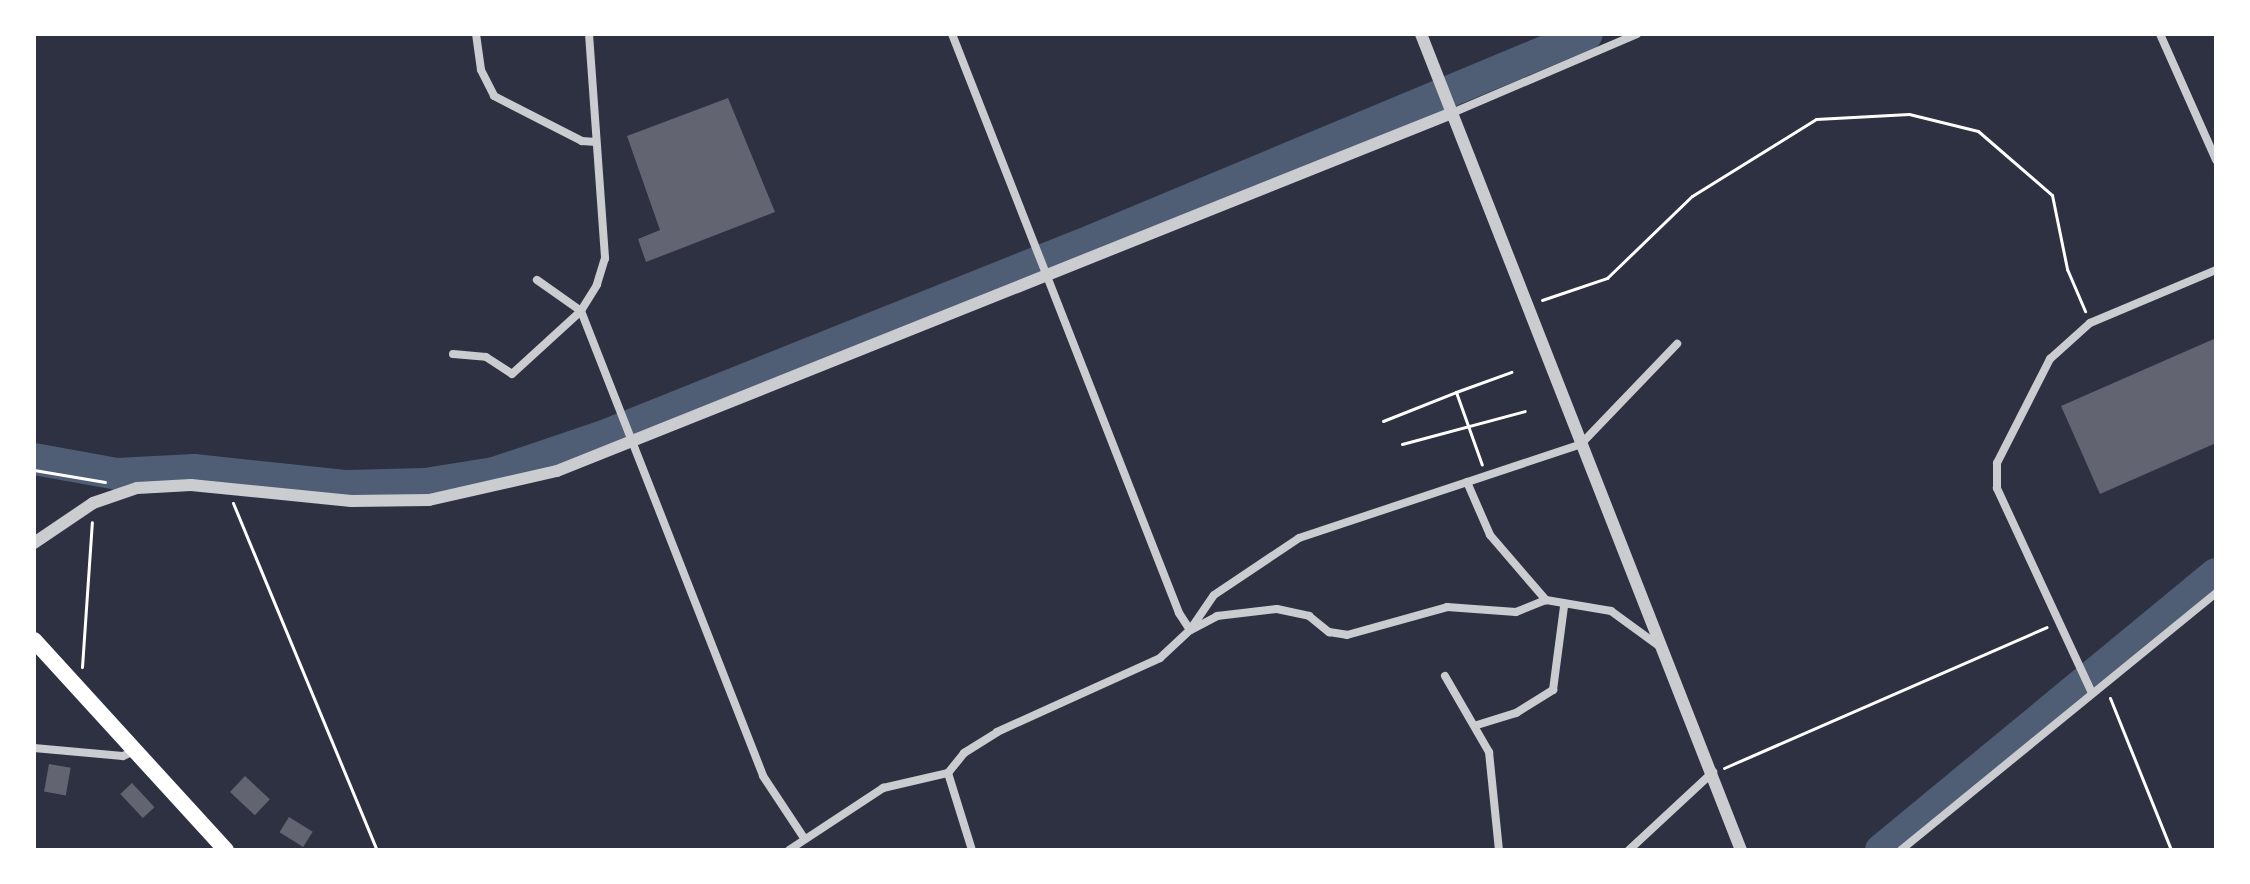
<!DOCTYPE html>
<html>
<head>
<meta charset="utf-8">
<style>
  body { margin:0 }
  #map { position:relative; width:2250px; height:884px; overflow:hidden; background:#2d3142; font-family:Lato,sans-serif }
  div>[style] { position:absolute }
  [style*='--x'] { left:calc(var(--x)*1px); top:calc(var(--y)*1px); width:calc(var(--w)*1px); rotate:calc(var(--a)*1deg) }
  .river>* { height:32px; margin:-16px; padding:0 16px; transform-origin:16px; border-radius:16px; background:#4f5d75 }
  .building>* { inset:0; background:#626471; transform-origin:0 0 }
  .path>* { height:3px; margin:-1.5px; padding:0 1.5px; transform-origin:1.5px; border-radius:1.5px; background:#fff }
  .minor>* { height:8px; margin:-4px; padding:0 4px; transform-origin:4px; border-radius:4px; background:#caccd0 }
  .tertiary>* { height:12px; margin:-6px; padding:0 6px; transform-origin:6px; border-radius:6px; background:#caccd0 }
  .primary>* { height:16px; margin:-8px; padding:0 8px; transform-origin:8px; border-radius:8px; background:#fff }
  span { translate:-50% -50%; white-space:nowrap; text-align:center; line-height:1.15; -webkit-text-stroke:8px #fff; paint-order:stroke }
  .frame { position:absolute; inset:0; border:36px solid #fff; pointer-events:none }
</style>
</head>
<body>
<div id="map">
  <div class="river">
    <i style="--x:34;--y:459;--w:84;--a:10.2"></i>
    <i style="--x:117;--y:474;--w:77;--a:-3"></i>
    <i style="--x:194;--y:470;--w:154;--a:6"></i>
    <i style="--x:347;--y:486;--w:78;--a:-1.5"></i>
    <i style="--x:425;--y:484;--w:70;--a:-9.1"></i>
    <i style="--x:494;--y:473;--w:113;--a:-18.6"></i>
    <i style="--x:601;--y:437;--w:530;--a:-21.82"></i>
    <i style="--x:1093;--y:240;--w:535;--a:-22.64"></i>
    <i style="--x:1881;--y:850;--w:434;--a:-39.5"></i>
  </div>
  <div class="building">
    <i style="clip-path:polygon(728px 98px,775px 212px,646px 262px,638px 239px,660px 230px,627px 136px)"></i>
    <i style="clip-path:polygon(2216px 338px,2216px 443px,2100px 494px,2061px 406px)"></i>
    <i style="left:49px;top:764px;width:22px;height:28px;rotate:10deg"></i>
    <i style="left:245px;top:776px;width:34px;height:22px;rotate:43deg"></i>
    <i style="left:132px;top:783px;width:33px;height:16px;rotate:47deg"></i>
    <i style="left:289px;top:817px;width:28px;height:18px;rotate:32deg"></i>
  </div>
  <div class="path">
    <i style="--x:1542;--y:300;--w:69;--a:-18.7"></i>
    <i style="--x:1607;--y:278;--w:118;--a:-44"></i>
    <i style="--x:1692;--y:196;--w:146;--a:-31.8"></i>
    <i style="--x:1816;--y:119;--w:93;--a:-3.1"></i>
    <i style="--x:1909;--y:114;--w:71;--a:13.8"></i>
    <i style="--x:1978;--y:131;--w:98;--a:40.9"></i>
    <i style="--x:2052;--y:195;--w:76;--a:78.5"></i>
    <i style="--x:2067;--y:269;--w:46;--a:66.8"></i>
    <i style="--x:1456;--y:392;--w:59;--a:-20"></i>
    <i style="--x:1383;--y:421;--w:79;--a:-21.7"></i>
    <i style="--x:1456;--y:392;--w:77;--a:70.4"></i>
    <i style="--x:1402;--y:444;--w:127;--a:-15"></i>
    <i style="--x:34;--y:470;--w:72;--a:9.6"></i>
    <i style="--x:233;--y:503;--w:376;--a:67.5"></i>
    <i style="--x:82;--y:667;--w:145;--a:-86.1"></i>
    <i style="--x:2110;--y:698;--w:164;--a:68.1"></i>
    <i style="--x:1724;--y:768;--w:352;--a:-23.6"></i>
  </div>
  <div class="minor">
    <i style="--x:476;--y:34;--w:36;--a:82"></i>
    <i style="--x:481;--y:70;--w:29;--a:63"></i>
    <i style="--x:494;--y:96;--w:99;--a:27.1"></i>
    <i style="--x:582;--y:141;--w:14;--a:4"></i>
    <i style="--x:589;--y:34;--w:225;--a:85.9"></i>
    <i style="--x:605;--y:258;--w:28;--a:107"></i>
    <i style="--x:597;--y:285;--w:31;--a:122"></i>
    <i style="--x:581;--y:311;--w:499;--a:68.6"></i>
    <i style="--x:763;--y:776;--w:74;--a:56.5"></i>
    <i style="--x:952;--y:34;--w:622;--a:68.59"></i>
    <i style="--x:1179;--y:613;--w:20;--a:57"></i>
    <i style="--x:2160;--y:34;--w:138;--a:66"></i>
    <i style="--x:1452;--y:113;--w:201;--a:-23.1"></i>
    <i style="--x:453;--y:354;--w:33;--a:5"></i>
    <i style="--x:486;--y:357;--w:31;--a:33"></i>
    <i style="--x:512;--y:374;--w:93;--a:-42.4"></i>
    <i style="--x:581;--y:311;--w:54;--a:-144.8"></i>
    <i style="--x:1467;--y:482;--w:58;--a:66.5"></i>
    <i style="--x:1490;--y:535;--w:86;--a:49.3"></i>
    <i style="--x:1546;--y:600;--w:66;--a:9.6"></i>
    <i style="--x:1611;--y:611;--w:59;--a:36.1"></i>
    <i style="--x:1191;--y:630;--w:30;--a:-28"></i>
    <i style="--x:1217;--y:616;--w:60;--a:-6.7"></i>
    <i style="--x:1277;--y:609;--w:33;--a:12"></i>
    <i style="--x:1309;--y:616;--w:26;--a:39"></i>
    <i style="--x:1329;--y:632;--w:18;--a:9"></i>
    <i style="--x:1347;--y:635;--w:104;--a:-15.6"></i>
    <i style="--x:1447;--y:607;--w:69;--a:4.1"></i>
    <i style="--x:1516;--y:612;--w:32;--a:-22"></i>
    <i style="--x:1445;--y:676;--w:88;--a:59.9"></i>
    <i style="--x:1489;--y:752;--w:99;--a:84.2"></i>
    <i style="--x:2092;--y:693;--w:226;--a:-114.9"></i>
    <i style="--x:1997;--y:488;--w:25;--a:-90"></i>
    <i style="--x:1997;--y:463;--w:117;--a:-63"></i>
    <i style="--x:2050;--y:359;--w:54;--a:-42"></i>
    <i style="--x:2090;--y:323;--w:137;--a:-22.8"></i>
    <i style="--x:1477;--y:725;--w:41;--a:-17.1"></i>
    <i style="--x:1516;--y:713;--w:44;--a:-31.9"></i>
    <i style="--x:1553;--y:690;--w:85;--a:-82.5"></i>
    <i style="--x:34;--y:748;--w:89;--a:5.1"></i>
    <i style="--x:123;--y:756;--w:12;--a:-24"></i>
    <i style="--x:948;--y:773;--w:81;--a:72.7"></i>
    <i style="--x:789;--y:850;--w:113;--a:-33.4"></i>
    <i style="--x:883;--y:788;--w:67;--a:-13"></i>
    <i style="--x:948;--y:773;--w:26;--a:-51"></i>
    <i style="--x:964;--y:753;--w:39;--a:-32"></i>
    <i style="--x:997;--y:732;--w:179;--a:-24.4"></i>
    <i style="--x:1160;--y:658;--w:41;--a:-43"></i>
    <i style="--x:1190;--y:630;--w:42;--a:-55.6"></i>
    <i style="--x:1214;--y:595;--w:102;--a:-33.8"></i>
    <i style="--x:1299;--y:538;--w:297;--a:-18.4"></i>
    <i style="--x:1581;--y:444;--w:139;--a:-46.2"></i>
    <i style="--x:1629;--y:850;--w:115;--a:-42.9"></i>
    <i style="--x:1901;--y:850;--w:407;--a:-39.2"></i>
  </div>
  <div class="tertiary">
    <i style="--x:1421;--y:34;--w:877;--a:68.59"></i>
    <i style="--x:34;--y:543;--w:71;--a:-34.1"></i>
    <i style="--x:93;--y:503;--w:46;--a:-18.8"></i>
    <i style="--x:137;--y:488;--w:54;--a:-3.2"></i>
    <i style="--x:191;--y:485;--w:161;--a:5.7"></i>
    <i style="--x:351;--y:501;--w:78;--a:-0.7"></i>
    <i style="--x:429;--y:500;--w:131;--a:-12.8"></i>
    <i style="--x:557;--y:471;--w:964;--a:-21.8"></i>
  </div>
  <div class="primary">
    <i style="--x:34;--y:640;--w:285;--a:47.6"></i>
  </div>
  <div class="frame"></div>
</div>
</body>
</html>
